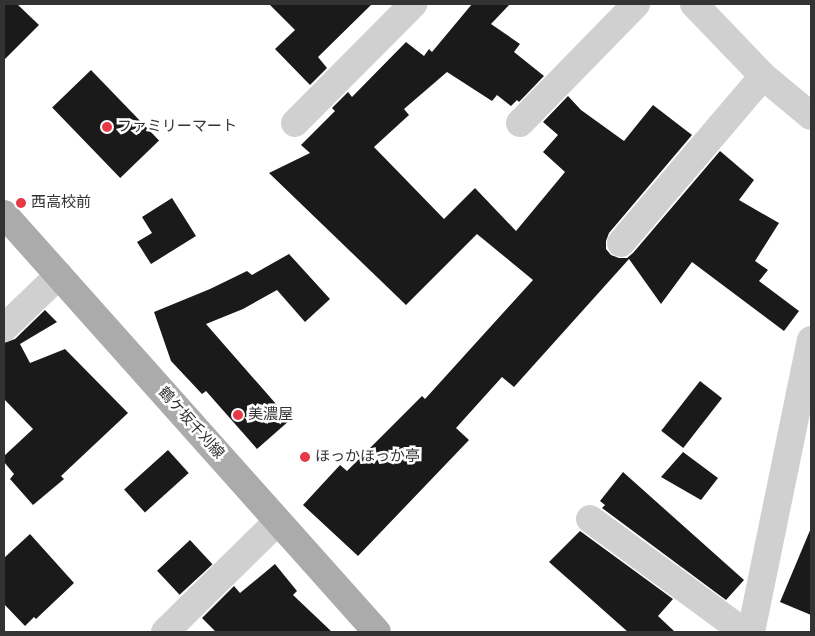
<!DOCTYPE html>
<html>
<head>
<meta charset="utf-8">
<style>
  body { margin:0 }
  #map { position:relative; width:815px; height:636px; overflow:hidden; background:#fff; font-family:"Roboto Condensed","Noto Sans JP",sans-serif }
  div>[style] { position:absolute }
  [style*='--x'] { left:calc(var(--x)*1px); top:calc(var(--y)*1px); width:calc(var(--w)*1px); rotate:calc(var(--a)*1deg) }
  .building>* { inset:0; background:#1a1a1a; transform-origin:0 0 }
  .minor>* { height:28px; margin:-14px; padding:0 14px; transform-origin:14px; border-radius:14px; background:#d0d0d0 }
  .major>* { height:28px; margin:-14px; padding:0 14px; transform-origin:14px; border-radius:14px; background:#ababab }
  .dots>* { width:14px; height:14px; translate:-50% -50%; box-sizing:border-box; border:2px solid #fff; border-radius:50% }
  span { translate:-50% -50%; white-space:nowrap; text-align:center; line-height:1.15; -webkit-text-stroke:5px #fff; paint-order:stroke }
  .poi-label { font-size:15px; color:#333 }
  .left { translate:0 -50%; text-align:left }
  .street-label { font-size:15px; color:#333 }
  .frame { position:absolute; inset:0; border:5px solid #333; pointer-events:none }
</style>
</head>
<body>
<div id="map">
  <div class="building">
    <i style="clip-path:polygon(4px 4px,17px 4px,39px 25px,4px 60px)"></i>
    <i style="clip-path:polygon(269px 4px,372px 4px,318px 57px,327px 68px,310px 85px,275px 49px,295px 30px)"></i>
    <i style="clip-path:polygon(472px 4px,510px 4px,491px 24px,520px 44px,514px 52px,544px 76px,519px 102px,517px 100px,511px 106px,497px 95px,492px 101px,447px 72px,404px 109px,409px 115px,374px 147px,444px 219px,475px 188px,516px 231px,565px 172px,543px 152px,558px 135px,543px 122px,568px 96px,581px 110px,624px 141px,653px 105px,692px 135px,609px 233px,606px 241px,606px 249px,611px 255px,619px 258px,627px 258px,633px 253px,720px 151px,754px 180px,739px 200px,779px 223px,755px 261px,768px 270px,759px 281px,799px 311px,784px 331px,692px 262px,661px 304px,629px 259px,514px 387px,502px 377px,456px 428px,469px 440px,358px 556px,303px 505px,340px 465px,347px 471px,422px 396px,425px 399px,533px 280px,477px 234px,406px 305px,269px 173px,310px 153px,301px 145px,335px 111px,332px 108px,348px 92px,352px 97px,406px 42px,424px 56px,429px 49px,432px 52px)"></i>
    <i style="left:91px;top:70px;width:98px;height:54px;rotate:46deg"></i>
    <i style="clip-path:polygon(172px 198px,196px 236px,151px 264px,137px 242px,152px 233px,142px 217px)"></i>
    <i style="clip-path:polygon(289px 254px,330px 299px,305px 322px,277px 290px,243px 309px,206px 324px,290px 420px,257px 449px,206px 391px,202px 394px,171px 361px,154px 312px,210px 289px,247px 271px,252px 275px)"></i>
    <i style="clip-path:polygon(45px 310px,57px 322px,20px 344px,30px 363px,65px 349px,128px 413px,61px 476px,64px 479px,33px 505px,10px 479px,14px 474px,4px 462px,4px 456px,33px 429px,4px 399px,4px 343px,15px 339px)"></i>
    <i style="left:700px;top:381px;width:28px;height:63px;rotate:38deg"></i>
    <i style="left:168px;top:450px;width:31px;height:59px;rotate:48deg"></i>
    <i style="clip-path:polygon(683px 452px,718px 478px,701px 500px,661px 477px)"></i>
    <i style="clip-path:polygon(623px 472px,744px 580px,726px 600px,602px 508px,605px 505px,600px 501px)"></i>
    <i style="clip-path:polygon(811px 528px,811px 615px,780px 602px)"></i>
    <i style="clip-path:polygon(580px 531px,673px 599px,658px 616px,675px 632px,628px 632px,549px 562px)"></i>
    <i style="clip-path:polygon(30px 534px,74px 583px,36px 619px,34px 617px,25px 626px,4px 604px,4px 558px)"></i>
    <i style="left:190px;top:540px;width:33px;height:45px;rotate:47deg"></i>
    <i style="clip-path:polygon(275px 564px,297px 591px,293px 595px,332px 632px,216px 632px,202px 618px,234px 586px,240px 593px)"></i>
  </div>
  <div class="minor">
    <i style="--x:694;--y:4;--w:100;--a:46.2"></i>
    <i style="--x:763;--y:76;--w:62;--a:39.8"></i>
    <i style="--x:295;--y:123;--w:168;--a:-45.2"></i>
    <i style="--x:520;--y:123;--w:166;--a:-45.7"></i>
    <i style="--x:621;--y:243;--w:219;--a:-49.6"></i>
    <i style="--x:4;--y:328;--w:76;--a:-43.9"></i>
    <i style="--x:590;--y:519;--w:191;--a:36.3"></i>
    <i style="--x:165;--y:632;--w:158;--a:-44.5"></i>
    <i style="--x:751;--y:632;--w:298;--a:-78.4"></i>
  </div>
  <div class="major">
    <i style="--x:4;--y:214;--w:560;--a:48.26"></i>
  </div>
  <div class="dots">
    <i style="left:107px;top:127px;background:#e63946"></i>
    <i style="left:21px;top:203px;background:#e63946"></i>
    <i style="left:238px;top:415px;background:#e63946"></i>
    <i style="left:305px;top:457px;background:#e63946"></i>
  </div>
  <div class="poi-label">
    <span class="left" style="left:117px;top:127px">ファミリーマート</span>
    <span class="left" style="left:31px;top:203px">西高校前</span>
    <span class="left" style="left:248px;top:415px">美濃屋</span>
    <span class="left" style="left:315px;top:457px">ほっかほっか亭</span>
  </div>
  <div class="street-label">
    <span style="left:191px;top:423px;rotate:48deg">鶴ケ坂千刈線</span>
  </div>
  <div class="frame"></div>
</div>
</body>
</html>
